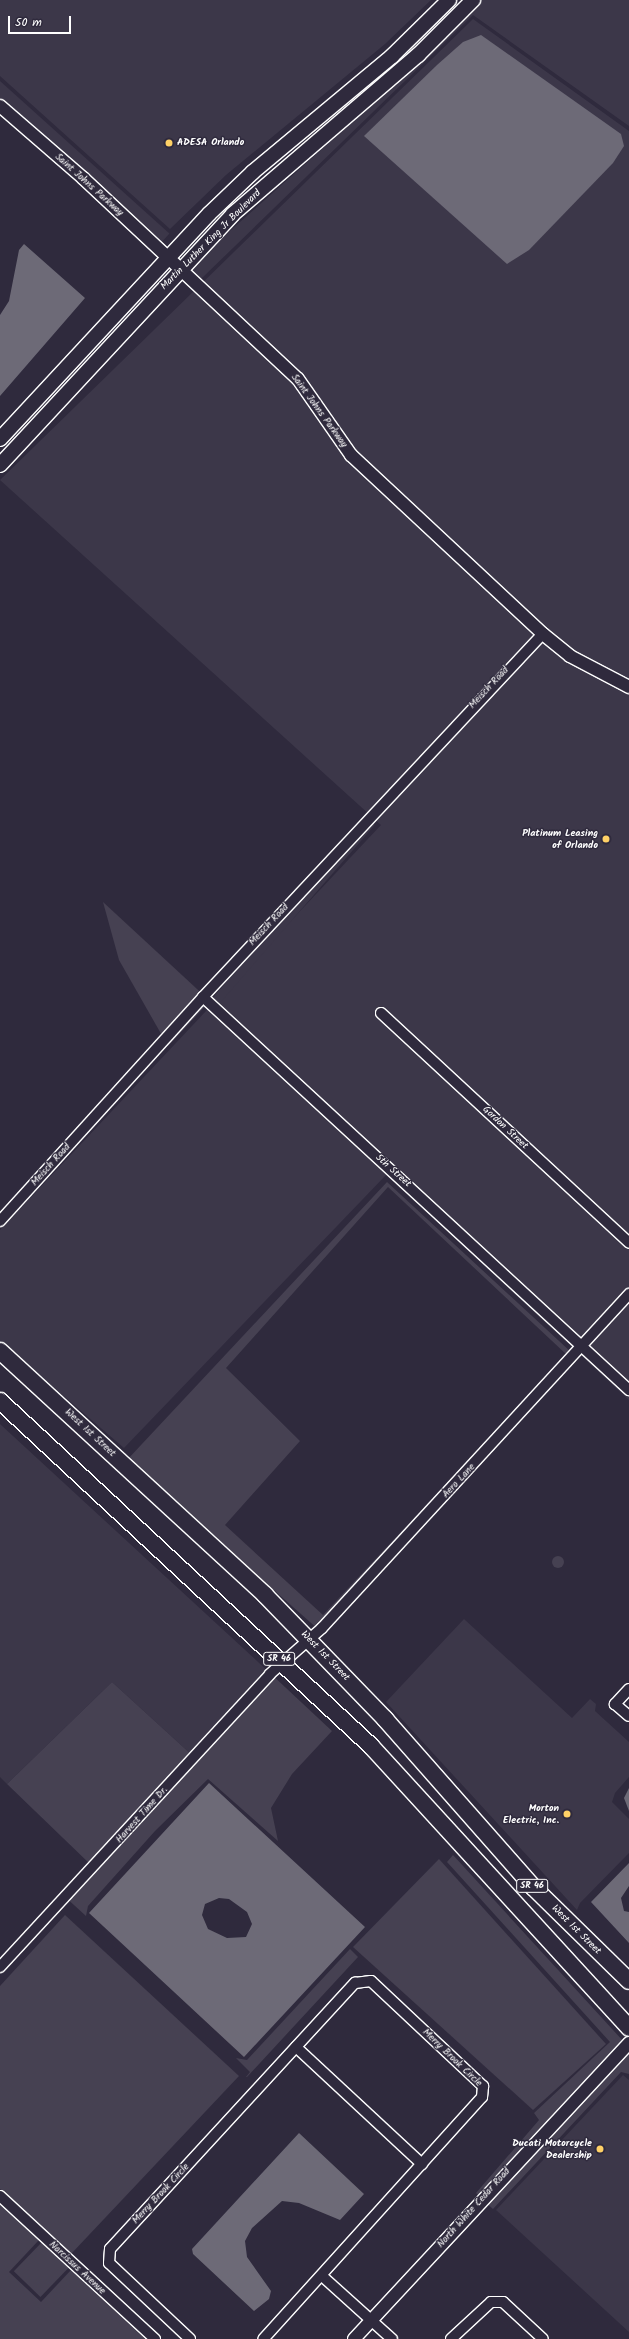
<!DOCTYPE html>
<html>
<head>
<meta charset="utf-8">
<style>
  body { margin:0 }
  #map { position:relative; width:629px; height:2339px; overflow:hidden; background:#2f2a3d; font-family:Kalam,sans-serif }
  div>[style] { position:absolute }
  [style*='--x'] { left:calc(var(--x)*1px); top:calc(var(--y)*1px); width:calc(var(--w)*1px); rotate:calc(var(--a)*1deg) }
  .built>* { inset:0; background:#3c3749; transform-origin:0 0 }
  .green>* { inset:0; background:#464152; transform-origin:0 0 }
  .round { border-radius:50% }
  .water>* { inset:0; background:#6d6a77 }
  .roads { filter:drop-shadow(1px 0 #fff) drop-shadow(-1px 0 #fff) drop-shadow(0 1px #fff) drop-shadow(0 -1px #fff) }
  .minor>* { height:10px; margin:-5px; padding:0 5px; transform-origin:5px; border-radius:5px; background:#2f2a3d }
  .tertiary>* { height:12px; margin:-6px; padding:0 6px; transform-origin:6px; border-radius:6px; background:#2f2a3d }
  .secondary>* { height:14px; margin:-7px; padding:0 7px; transform-origin:7px; border-radius:7px; background:#2f2a3d }
  .primary>* { height:16px; margin:-8px; padding:0 8px; transform-origin:8px; border-radius:8px; background:#2f2a3d }
  .dots>* { width:11px; height:11px; translate:-50% -50%; box-sizing:border-box; border:2px solid #2f2a3d; border-radius:50% }
  span { translate:-50% -50%; white-space:nowrap; text-align:center; line-height:1.15; -webkit-text-stroke:3px #2f2a3d; paint-order:stroke }
  .shield-label span { padding:1px 3px; background:#2f2a3d; border:1px solid; border-radius:3px; -webkit-text-stroke-width:0 }
  .shield-label { font-size:9px; color:#fff; font-weight:700 }
  .poi-label { font-size:10px; color:#fff; font-weight:700 }
  .left { translate:0 -50%; text-align:left }
  .right { translate:-100% -50%; text-align:right }
  .street-label { font-size:10px; color:#fff }
  .scale { position:absolute; left:8px; top:16px; width:63px; height:18px; box-sizing:border-box; border:2px solid #fff; border-top:0; padding-left:5px; font-size:12px; line-height:14px; white-space:nowrap; color:#fff; -webkit-text-stroke:3px #2f2a3d; paint-order:stroke }
</style>
</head>
<body>
<div id="map">
  <div class="built">
    <i style="clip-path:polygon(0 0,431px 0,385px 44px,226px 175px,170px 229px,0 76px)"></i>
    <i style="clip-path:polygon(481px 0,629px 0,629px 126px,473px 15px,200px 280px,191px 272px,222px 238px,448px 37px)"></i>
    <i style="clip-path:polygon(473px 19px,629px 131px,629px 1400px,386px 1175px,124px 1448px,0 1341px,0 1230px,381px 825px,0 480px)"></i>
    <i style="left:0;top:81px;width:228px;height:18px;rotate:42deg"></i>
    <i style="left:368px;top:819px;width:9px;height:241px;rotate:41deg"></i>
    <i style="clip-path:polygon(0 1424px,270px 1673px,193px 1756px,112px 1682px,7px 1784px,0 1777px)"></i>
    <i style="clip-path:polygon(464px 1619px,572px 1718px,590px 1699px,596px 1704px,595px 1711px,629px 1742px,629px 1777px,615px 1793px,612px 1802px,629px 1819px,629px 1853px,580px 1903px,577px 1910px,386px 1702px)"></i>
    <i style="clip-path:polygon(623px 2075px,629px 2080px,629px 2332px,496px 2210px)"></i>
  </div>
  <div class="green">
    <i style="clip-path:polygon(103px 902px,210px 1001px,168px 1046px,119px 960px)"></i>
    <i style="clip-path:polygon(evenodd,387px 1182px,572px 1353px,319px 1630px,127px 1460px,387px 1182px,388px 1187px,567px 1355px,323px 1615px,225px 1525px,300px 1441px,226px 1368px,388px 1187px)"></i>
    <i class="round" style="left:552px;top:1556px;width:12px;height:12px"></i>
    <i style="clip-path:polygon(270px 1673px,332px 1731px,292px 1774px,271px 1808px,278px 1841px,208px 1779px,155px 1831px,88px 1906px,86px 1916px,63px 1895px,91px 1865px,7px 1784px,112px 1682px,193px 1756px)"></i>
    <i style="clip-path:polygon(453px 1855px,624px 2042px,479px 2196px,476px 2193px,539px 2120px,534px 2113px,610px 2042px,447px 1862px)"></i>
    <i style="clip-path:polygon(439px 1859px,606px 2044px,533px 2110px,353px 1947px)"></i>
    <i style="clip-path:polygon(65px 1915px,239px 2076px,71px 2254px,0 2189px,0 1986px)"></i>
    <i style="clip-path:polygon(350px 1949px,358px 1957px,247px 2077px,246px 2077px,250px 2072px,236px 2058px,247px 2060px)"></i>
    <i style="clip-path:polygon(629px 2049px,629px 2074px,621px 2072px,493px 2209px,485px 2202px)"></i>
    <i style="clip-path:polygon(0 2205px,39px 2240px,9px 2272px,41px 2302px,71px 2270px,145px 2339px,0 2339px)"></i>
    <i style="left:43px;top:2241px;width:37px;height:42px;rotate:44deg"></i>
  </div>
  <div class="water">
    <i style="clip-path:polygon(481px 35px,621px 134px,624px 146px,613px 163px,529px 250px,507px 264px,364px 136px,437px 65px,463px 42px)"></i>
    <i style="clip-path:polygon(24px 244px,85px 298px,0 396px,0 315px,9px 301px,19px 250px)"></i>
    <i style="clip-path:polygon(evenodd,209px 1783px,365px 1927px,244px 2057px,89px 1913px,209px 1783px,219px 1898px,229px 1899px,247px 1912px,252px 1924px,246px 1937px,227px 1938px,208px 1929px,202px 1915px,205px 1904px,219px 1898px)"></i>
    <i style="clip-path:polygon(629px 1788px,629px 1811px,624px 1798px)"></i>
    <i style="clip-path:polygon(629px 1863px,629px 1886px,621px 1898px,624px 1911px,629px 1912px,629px 1943px,591px 1902px)"></i>
    <i style="clip-path:polygon(299px 2133px,364px 2194px,340px 2220px,299px 2203px,282px 2201px,252px 2228px,245px 2241px,247px 2257px,271px 2291px,269px 2299px,254px 2311px,193px 2254px,192px 2249px)"></i>
  </div>
  <div class="roads">
    <div class="minor">
      <i style="--x:203;--y:997;--w:580;--a:42.69"></i>
      <i style="--x:381;--y:1013;--w:338;--a:42.8"></i>
      <i style="--x:0;--y:1221;--w:302;--a:-47.8"></i>
      <i style="--x:203;--y:997;--w:497;--a:-46.9"></i>
      <i style="--x:629;--y:1689;--w:21;--a:133"></i>
      <i style="--x:615;--y:1704;--w:18;--a:41"></i>
      <i style="--x:0;--y:1967;--w:398;--a:-47.3"></i>
      <i style="--x:270;--y:1674;--w:69;--a:-41.5"></i>
      <i style="--x:322;--y:1628;--w:454;--a:-47.4"></i>
      <i style="--x:296;--y:2047;--w:172;--a:42.9"></i>
      <i style="--x:0;--y:2196;--w:211;--a:42.7"></i>
      <i style="--x:322;--y:2276;--w:94;--a:42"></i>
      <i style="--x:190;--y:2339;--w:111;--a:-136.8"></i>
      <i style="--x:109;--y:2263;--w:14;--a:-86"></i>
      <i style="--x:110;--y:2249;--w:362;--a:-47.4"></i>
      <i style="--x:355;--y:1983;--w:16;--a:-7"></i>
      <i style="--x:371;--y:1981;--w:154;--a:43.2"></i>
      <i style="--x:483;--y:2086;--w:11;--a:95"></i>
      <i style="--x:482;--y:2097;--w:326;--a:132.1"></i>
      <i style="--x:451;--y:2339;--w:54;--a:-42.8"></i>
      <i style="--x:491;--y:2302;--w:12;--a:0"></i>
      <i style="--x:503;--y:2302;--w:54;--a:42.8"></i>
    </div>
    <div class="tertiary">
      <i style="--x:0;--y:106;--w:110;--a:40.9"></i>
      <i style="--x:83;--y:178;--w:294;--a:43.1"></i>
      <i style="--x:298;--y:379;--w:93;--a:55.1"></i>
      <i style="--x:351;--y:455;--w:262;--a:43"></i>
      <i style="--x:543;--y:634;--w:35;--a:39"></i>
      <i style="--x:570;--y:656;--w:67;--a:27.7"></i>
      <i style="--x:354;--y:2339;--w:404;--a:-47.1"></i>
    </div>
    <div class="secondary">
      <i style="--x:0;--y:439;--w:307;--a:-47.1"></i>
      <i style="--x:209;--y:214;--w:61;--a:-43.7"></i>
      <i style="--x:253;--y:172;--w:181;--a:-39.8"></i>
      <i style="--x:392;--y:56;--w:80;--a:-44.5"></i>
      <i style="--x:0;--y:465;--w:342;--a:-47.1"></i>
      <i style="--x:233;--y:214;--w:244;--a:-40.7"></i>
      <i style="--x:418;--y:55;--w:78;--a:-45"></i>
    </div>
    <div class="primary">
      <i style="--x:0;--y:1351;--w:360;--a:42.6"></i>
      <i style="--x:265;--y:1595;--w:173;--a:45.9"></i>
      <i style="--x:385;--y:1719;--w:224;--a:48.6"></i>
      <i style="--x:533;--y:1887;--w:134;--a:44.4"></i>
      <i style="--x:0;--y:1401;--w:507;--a:42.92"></i>
      <i style="--x:371;--y:1746;--w:382;--a:47.5"></i>
    </div>
  </div>
  <div class="dots">
    <i style="left:169px;top:143px;background:#ffd166"></i>
    <i style="left:606px;top:839px;background:#ffd166"></i>
    <i style="left:567px;top:1814px;background:#ffd166"></i>
    <i style="left:600px;top:2149px;background:#ffd166"></i>
  </div>
  <div class="shield-label">
    <span style="left:279px;top:1659px">SR 46</span>
    <span style="left:532px;top:1886px">SR 46</span>
  </div>
  <div class="poi-label">
    <span class="left" style="left:177px;top:143px">ADESA Orlando</span>
    <span class="right" style="left:598px;top:839px">Platinum Leasing<br>of Orlando</span>
    <span class="right" style="left:559px;top:1814px">Morton<br>Electric, Inc.</span>
    <span class="right" style="left:592px;top:2149px">Ducati Motorcycle<br>Dealership</span>
  </div>
  <div class="street-label">
    <span style="left:89px;top:185px;rotate:42deg">Saint Johns Parkway</span>
    <span style="left:211px;top:240px;rotate:-45deg">Martin Luther King Jr Boulevard</span>
    <span style="left:319px;top:411px;rotate:54deg">Saint Johns Parkway</span>
    <span style="left:489px;top:688px;rotate:-47deg">Meisch Road</span>
    <span style="left:269px;top:925px;rotate:-47deg">Meisch Road</span>
    <span style="left:505px;top:1128px;rotate:43deg">Gordon Street</span>
    <span style="left:51px;top:1165px;rotate:-48deg">Meisch Road</span>
    <span style="left:393px;top:1171px;rotate:42deg">5th Street</span>
    <span style="left:90px;top:1433px;rotate:43deg">West 1st Street</span>
    <span style="left:459px;top:1481px;rotate:-47deg">Aero Lane</span>
    <span style="left:325px;top:1656px;rotate:46deg">West 1st Street</span>
    <span style="left:142px;top:1815px;rotate:-48deg">Harvest Time Dr.</span>
    <span style="left:576px;top:1930px;rotate:45deg">West 1st Street</span>
    <span style="left:452px;top:2058px;rotate:44deg">Merry Brook Circle</span>
    <span style="left:161px;top:2194px;rotate:-47deg">Merry Brook Circle</span>
    <span style="left:474px;top:2208px;rotate:-48deg">North White Cedar Road</span>
    <span style="left:77px;top:2268px;rotate:43deg">Narcissus Avenue</span>
  </div>
  <div class="scale">50 m</div>
</div>
</body>
</html>
